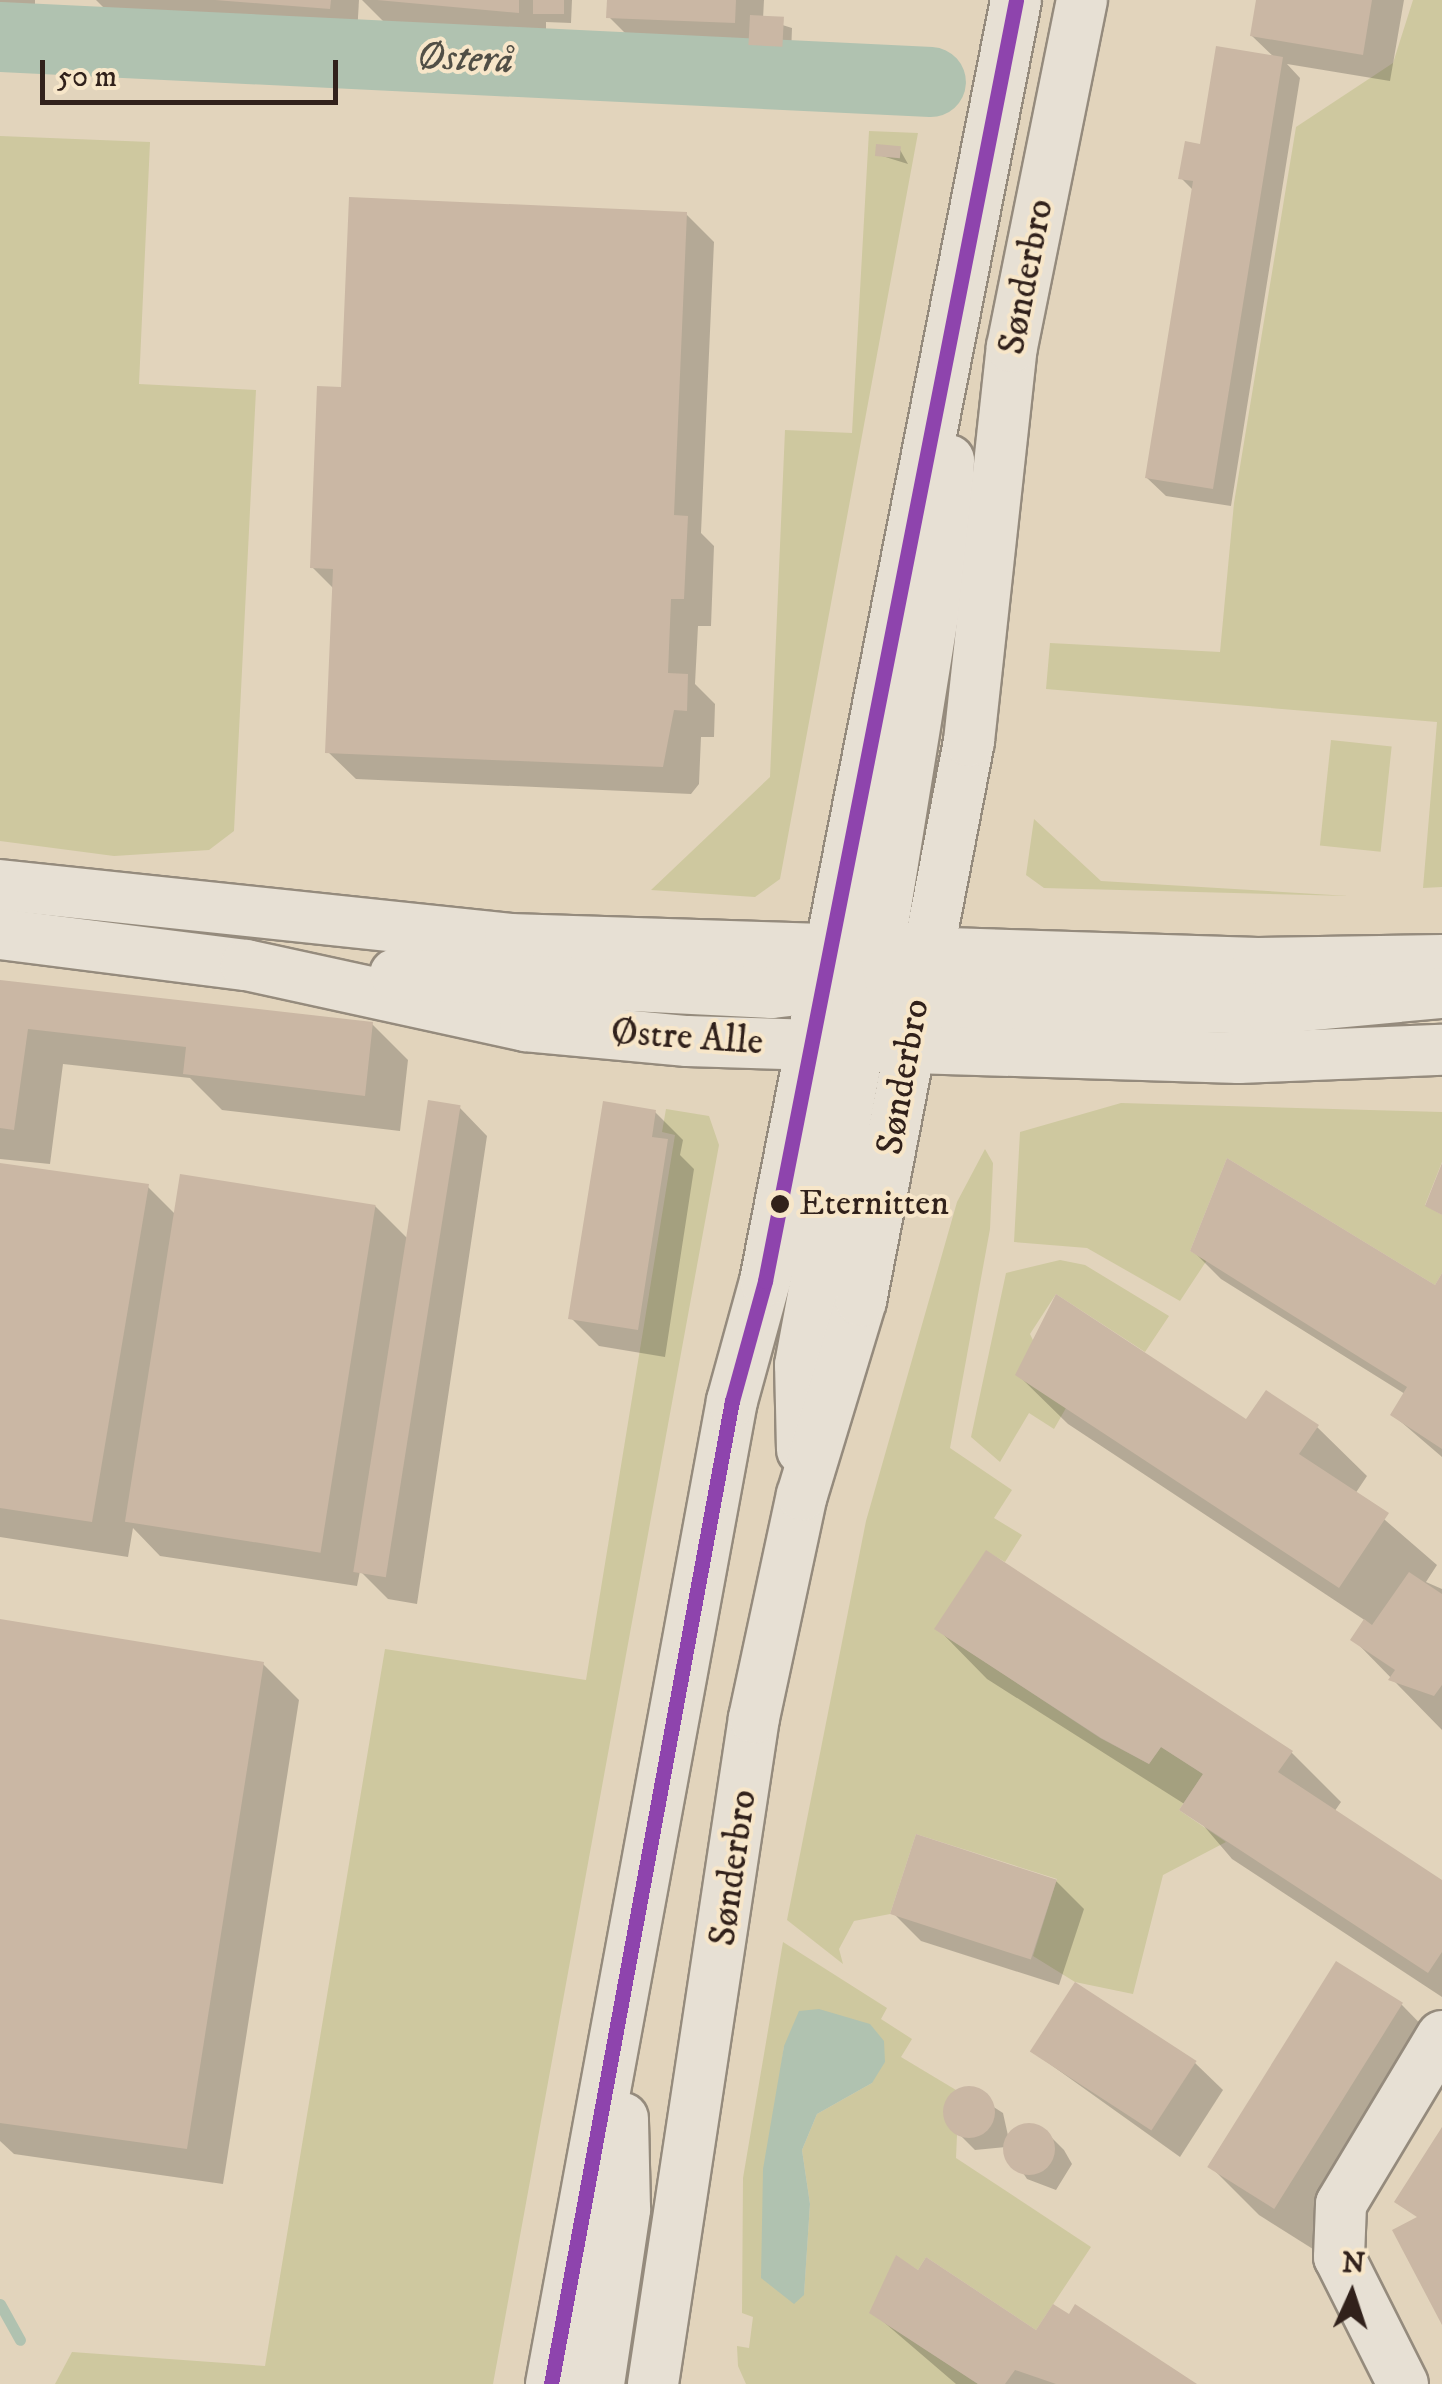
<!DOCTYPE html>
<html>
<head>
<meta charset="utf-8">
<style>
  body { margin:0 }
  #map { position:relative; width:1442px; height:2384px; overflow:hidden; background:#e2d4bc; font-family:"IM FELL DW Pica",serif }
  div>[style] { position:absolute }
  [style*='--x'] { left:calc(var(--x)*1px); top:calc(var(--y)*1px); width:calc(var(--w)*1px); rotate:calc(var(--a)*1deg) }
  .green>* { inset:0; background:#cec89f; transform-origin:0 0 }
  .water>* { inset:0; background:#b0c2b0 }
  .shadow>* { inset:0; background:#0003; transform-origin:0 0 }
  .stream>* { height:11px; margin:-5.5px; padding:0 5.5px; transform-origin:5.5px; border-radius:5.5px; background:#b0c2b0 }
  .river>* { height:70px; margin:-35px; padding:0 35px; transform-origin:35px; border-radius:35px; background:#b0c2b0 }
  .building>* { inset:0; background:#cab7a4; transform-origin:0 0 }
  .round { border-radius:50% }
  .roads { filter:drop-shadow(2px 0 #958b7d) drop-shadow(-2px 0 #958b7d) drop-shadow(0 2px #958b7d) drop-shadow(0 -2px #958b7d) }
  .minor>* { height:50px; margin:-25px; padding:0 25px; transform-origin:25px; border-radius:25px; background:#e7e0d4 }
  .bus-1>* { height:15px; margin:-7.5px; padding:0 7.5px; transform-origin:7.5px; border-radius:7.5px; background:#8e44ad }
  .dots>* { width:28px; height:28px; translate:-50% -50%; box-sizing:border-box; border:5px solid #f7e6c9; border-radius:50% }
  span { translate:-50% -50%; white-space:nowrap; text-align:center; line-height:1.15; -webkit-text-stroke:8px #f7e6c9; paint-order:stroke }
  .bus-label { font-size:36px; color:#31211b }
  .left { translate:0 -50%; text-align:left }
  .street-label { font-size:38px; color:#31211b }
  .water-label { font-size:40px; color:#514f46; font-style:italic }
  .north { position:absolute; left:1302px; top:2244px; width:100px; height:100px; -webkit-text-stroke:8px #f7e6c9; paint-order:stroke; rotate:3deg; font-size:28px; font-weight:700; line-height:40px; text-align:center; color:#31211b }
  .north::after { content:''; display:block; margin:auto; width:35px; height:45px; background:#31211b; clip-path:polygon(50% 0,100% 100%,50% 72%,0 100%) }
  .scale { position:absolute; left:40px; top:60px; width:298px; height:45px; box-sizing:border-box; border:5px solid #31211b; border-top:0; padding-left:12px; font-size:30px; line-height:35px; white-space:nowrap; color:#31211b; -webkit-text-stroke:8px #f7e6c9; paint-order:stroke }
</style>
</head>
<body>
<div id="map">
  <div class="green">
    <i style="clip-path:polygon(1413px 0,1442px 0,1442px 887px,1423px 888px,1437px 722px,1046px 689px,1050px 643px,1220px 652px,1234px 503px,1296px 127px,1393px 63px)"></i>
    <i style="clip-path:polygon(869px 131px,918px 133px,780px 879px,755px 897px,651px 890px,770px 777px,785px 430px,852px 433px)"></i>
    <i style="clip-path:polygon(0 136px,150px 142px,139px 384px,256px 390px,234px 831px,209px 850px,114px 856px,0 841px)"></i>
    <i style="left:1331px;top:740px;width:61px;height:106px;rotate:6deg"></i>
    <i style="clip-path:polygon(1034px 819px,1101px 881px,1349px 896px,1044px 888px,1026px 875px)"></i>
    <i style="clip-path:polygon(1121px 1103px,1442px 1112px,1442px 1162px,1425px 1205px,1442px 1215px,1442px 1273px,1435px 1285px,1227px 1158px,1190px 1251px,1207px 1260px,1180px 1301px,1087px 1248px,1014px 1242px,1020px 1132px)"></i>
    <i style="clip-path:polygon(666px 1109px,709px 1116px,719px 1145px,493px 2384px,55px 2384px,72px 2352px,265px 2366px,385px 1649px,586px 1680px,675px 1135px,662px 1132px)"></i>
    <i style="clip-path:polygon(985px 1149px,993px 1163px,990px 1229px,950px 1448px,1012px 1490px,994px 1518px,1022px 1535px,1005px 1562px,986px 1551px,935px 1629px,1100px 1738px,1149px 1764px,1161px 1747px,1203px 1774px,1179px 1810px,1226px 1842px,1163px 1875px,1133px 1994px,1075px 1982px,1033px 1956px,1057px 1879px,916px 1834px,890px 1914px,854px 1921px,839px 1949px,843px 1964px,787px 1920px,866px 1521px,957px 1202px)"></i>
    <i style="clip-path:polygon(1060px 1260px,1085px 1265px,1169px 1316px,1145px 1352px,1056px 1294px,1030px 1334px,1066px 1408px,1054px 1429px,1029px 1413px,1000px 1462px,971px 1437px,1006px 1273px)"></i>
    <i style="clip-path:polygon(evenodd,783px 1942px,887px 2008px,881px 2019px,912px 2039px,901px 2057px,956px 2090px,944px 2115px,957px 2135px,956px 2158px,1091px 2247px,1036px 2330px,926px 2257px,918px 2270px,896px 2256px,870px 2313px,978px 2384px,746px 2384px,738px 2366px,737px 2346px,749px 2348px,753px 2317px,742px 2313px,743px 2178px,783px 1942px,784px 2046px,872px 2083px,817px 2114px,802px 2150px,810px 2204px,804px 2294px,778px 2090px,784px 2046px)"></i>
  </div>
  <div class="water">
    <i style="clip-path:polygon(819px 2009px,870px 2024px,884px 2041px,885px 2062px,872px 2083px,817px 2114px,802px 2150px,810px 2204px,804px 2295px,794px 2304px,761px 2278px,763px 2169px,784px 2046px,799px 2011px)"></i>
  </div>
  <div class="shadow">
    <i style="left:0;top:0;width:35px;height:14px"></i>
    <i style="clip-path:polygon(96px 0,359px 0,357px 35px,120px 24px)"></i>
    <i style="clip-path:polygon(362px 0,572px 0,571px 23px,546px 22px,546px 39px,391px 29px)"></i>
    <i style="clip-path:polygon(610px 0,764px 0,763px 19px,792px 28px,791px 55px,637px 45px,609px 17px)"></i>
    <i style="clip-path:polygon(1258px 0,1404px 0,1390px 81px,1287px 64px,1300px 78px,1231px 506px,1166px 496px,1147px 478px,1194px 191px,1181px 178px,1275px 58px,1252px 36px)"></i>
    <i style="clip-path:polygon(899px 148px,908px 164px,879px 155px)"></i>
    <i style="clip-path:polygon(686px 214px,714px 242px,701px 533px,714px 546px,711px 626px,698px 626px,695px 684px,715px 704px,714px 737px,701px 737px,699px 784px,691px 794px,356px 779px,328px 752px,334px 589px,312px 567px,343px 390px)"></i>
    <i style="clip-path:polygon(0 983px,372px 1024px,408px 1060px,400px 1131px,222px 1110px,190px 1078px,63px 1064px,50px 1164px,0 1159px)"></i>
    <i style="clip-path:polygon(460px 1108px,487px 1136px,417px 1604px,388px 1599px,360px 1571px,357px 1586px,160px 1556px,133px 1528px,128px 1557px,0 1537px,0 1165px,147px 1186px,176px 1215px,375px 1206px,410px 1241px)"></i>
    <i style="clip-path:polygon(655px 1112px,683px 1140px,680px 1155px,694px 1169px,665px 1357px,599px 1346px,571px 1318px)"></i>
    <i style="clip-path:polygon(1193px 1251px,1435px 1288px,1442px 1278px,1442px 1457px,1393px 1415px,1405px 1394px,1221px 1279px)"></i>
    <i style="clip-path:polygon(1018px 1375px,1247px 1422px,1317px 1427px,1367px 1476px,1355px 1494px,1437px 1565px,1426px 1582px,1442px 1589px,1442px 1730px,1354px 1640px,1366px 1621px,1068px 1424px)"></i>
    <i style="clip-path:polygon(0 1621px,263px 1664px,299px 1700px,223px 2184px,14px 2154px,0 2141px)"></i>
    <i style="clip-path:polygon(938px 1629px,1291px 1752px,1341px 1802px,1334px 1812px,1442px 1883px,1442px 1997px,1232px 1859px,1186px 1805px,987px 1679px)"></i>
    <i style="clip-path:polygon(1056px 1881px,1084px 1909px,1059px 1985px,921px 1941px,893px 1913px)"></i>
    <i style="clip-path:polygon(1337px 1964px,1402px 2005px,1442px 2046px,1324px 2256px,1259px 2215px,1209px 2165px)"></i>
    <i style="clip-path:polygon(1033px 2052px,1195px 2063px,1223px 2090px,1180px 2157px)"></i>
    <i style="clip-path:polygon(966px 2089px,1003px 2113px,1009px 2140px,1021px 2127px,1045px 2131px,1064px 2150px,1072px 2164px,1056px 2190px,1027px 2179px,1006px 2147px,975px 2150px,956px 2131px,946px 2115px)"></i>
    <i style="clip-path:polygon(919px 2273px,1037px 2333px,1192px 2384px,956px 2384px,872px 2312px)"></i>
  </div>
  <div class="stream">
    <i style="--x:0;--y:2304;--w:41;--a:60.9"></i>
  </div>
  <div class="river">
    <i style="--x:0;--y:37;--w:932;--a:2.77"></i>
  </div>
  <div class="building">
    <i style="clip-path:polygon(215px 0,331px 0,330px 9px)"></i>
    <i style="clip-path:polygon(377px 0,519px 0,519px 13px)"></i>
    <i style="left:533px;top:0;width:31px;height:14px"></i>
    <i style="clip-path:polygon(607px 0,736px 0,735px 23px,606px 18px)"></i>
    <i style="clip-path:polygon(1256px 0,1372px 0,1363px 55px,1250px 36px)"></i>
    <i style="left:750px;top:15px;width:34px;height:30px;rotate:3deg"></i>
    <i style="clip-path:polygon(1216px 46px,1283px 57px,1213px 489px,1145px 478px,1193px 181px,1178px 179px,1185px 141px,1200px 144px)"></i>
    <i style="left:876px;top:144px;width:25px;height:12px;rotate:5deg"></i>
    <i style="clip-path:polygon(349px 197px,687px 212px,674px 515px,688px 516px,684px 599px,671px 599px,668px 673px,688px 674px,687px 711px,674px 710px,663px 767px,325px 753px,333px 569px,310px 568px,317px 386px,341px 387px)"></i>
    <i style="clip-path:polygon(0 980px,373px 1022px,365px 1096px,183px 1074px,186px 1047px,28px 1029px,14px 1130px,0 1128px)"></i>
    <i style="left:428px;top:1100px;width:33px;height:478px;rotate:9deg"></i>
    <i style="clip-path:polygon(603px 1101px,656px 1110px,652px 1137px,668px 1139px,638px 1330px,568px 1319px)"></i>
    <i style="clip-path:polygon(1227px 1158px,1435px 1285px,1442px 1273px,1442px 1449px,1390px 1415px,1407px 1387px,1190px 1251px)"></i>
    <i style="clip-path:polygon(0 1163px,149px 1184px,92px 1522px,0 1508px)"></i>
    <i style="clip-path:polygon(1442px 1163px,1442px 1215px,1425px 1206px)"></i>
    <i style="left:180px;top:1174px;width:198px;height:352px;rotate:9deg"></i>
    <i style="clip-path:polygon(1056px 1294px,1246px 1419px,1266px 1390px,1319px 1425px,1299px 1454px,1389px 1513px,1339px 1588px,1015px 1375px)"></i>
    <i style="clip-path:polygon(986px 1550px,1293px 1751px,1278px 1772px,1442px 1880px,1442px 1952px,1428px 1973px,1179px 1810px,1203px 1774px,1161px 1747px,1149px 1764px,1101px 1738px,934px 1629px)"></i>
    <i style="clip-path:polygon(1409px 1572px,1442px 1594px,1442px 1685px,1434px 1696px,1388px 1680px,1395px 1670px,1350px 1640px,1364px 1619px,1372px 1625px)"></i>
    <i style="clip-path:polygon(0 1619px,264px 1662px,187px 2149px,0 2123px)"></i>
    <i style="left:916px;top:1834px;width:148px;height:84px;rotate:18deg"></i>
    <i style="left:1336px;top:1961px;width:79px;height:243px;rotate:32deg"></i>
    <i style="left:1075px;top:1982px;width:145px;height:83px;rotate:33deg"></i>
    <i class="round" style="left:943px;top:2086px;width:52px;height:52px"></i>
    <i class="round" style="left:1003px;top:2123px;width:52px;height:52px"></i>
    <i style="clip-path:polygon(1442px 2127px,1442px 2325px,1392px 2230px,1417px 2217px,1394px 2202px)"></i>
    <i style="clip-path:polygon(896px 2255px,918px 2270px,926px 2257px,1036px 2330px,1053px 2304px,1069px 2314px,1075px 2304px,1197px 2384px,1056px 2384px,1015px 2370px,1005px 2384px,978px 2384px,869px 2313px)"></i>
  </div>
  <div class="roads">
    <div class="minor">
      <i style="--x:0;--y:885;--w:513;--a:6.04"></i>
      <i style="--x:510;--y:939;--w:748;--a:1.84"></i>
      <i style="--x:1258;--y:963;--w:184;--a:-0.9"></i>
      <i style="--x:0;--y:934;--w:248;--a:7.2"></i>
      <i style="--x:246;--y:965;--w:286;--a:12.3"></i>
      <i style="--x:525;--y:1026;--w:163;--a:5.3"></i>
      <i style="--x:687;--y:1041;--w:552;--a:1.76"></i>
      <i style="--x:1239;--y:1058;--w:203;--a:-2.3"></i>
      <i style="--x:395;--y:974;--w:377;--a:2.9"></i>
      <i style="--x:772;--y:993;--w:78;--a:-6.7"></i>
      <i style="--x:890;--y:979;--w:49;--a:-99.5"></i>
      <i style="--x:882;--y:931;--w:396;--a:-80.8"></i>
      <i style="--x:945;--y:540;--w:80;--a:-87.1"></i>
      <i style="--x:821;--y:1053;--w:45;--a:-41.4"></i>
      <i style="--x:855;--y:1023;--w:65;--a:-18.7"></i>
      <i style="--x:917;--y:1002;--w:352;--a:1.1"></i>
      <i style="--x:1269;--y:1009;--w:174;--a:-5.3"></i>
      <i style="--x:802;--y:1450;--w:85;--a:-91.3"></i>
      <i style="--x:800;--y:1365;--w:297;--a:-79.5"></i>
      <i style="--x:854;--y:1073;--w:57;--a:-90"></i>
      <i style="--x:551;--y:2384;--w:1000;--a:-79.57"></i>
      <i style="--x:732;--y:1401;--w:124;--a:-74.6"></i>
      <i style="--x:765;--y:1281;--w:1305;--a:-78.91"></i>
      <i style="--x:599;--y:2384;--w:177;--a:-81.5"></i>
      <i style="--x:625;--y:2209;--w:91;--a:-91.3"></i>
      <i style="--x:653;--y:2384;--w:674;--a:-81.38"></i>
      <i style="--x:754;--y:1718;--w:228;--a:-77.9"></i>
      <i style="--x:802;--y:1495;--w:203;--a:-73.1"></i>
      <i style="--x:861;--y:1301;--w:570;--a:-79.08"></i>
      <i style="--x:969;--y:741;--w:396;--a:-83.8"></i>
      <i style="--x:1012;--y:347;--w:354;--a:-78.6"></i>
      <i style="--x:1403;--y:2384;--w:142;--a:-116.7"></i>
      <i style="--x:1339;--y:2257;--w:53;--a:-87.8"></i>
      <i style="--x:1341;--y:2204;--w:196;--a:-59"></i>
    </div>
  </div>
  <div class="bus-1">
    <i style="--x:551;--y:2384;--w:1000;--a:-79.57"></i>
    <i style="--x:732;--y:1401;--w:124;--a:-74.6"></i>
    <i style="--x:765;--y:1281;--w:1305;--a:-78.91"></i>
  </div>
  <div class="dots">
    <i style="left:780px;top:1204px;background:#31211b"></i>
  </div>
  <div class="bus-label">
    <span class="left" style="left:799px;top:1204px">Eternitten</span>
  </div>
  <div class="street-label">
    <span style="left:1027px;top:277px;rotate:-79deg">Sønderbro</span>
    <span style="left:687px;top:1038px;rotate:4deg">Østre Alle</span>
    <span style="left:904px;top:1077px;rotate:-80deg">Sønderbro</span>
    <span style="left:734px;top:1868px;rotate:-82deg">Sønderbro</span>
  </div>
  <div class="water-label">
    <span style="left:465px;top:59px;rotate:3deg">Østerå</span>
  </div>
  <div class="north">N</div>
  <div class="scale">50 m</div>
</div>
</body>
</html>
